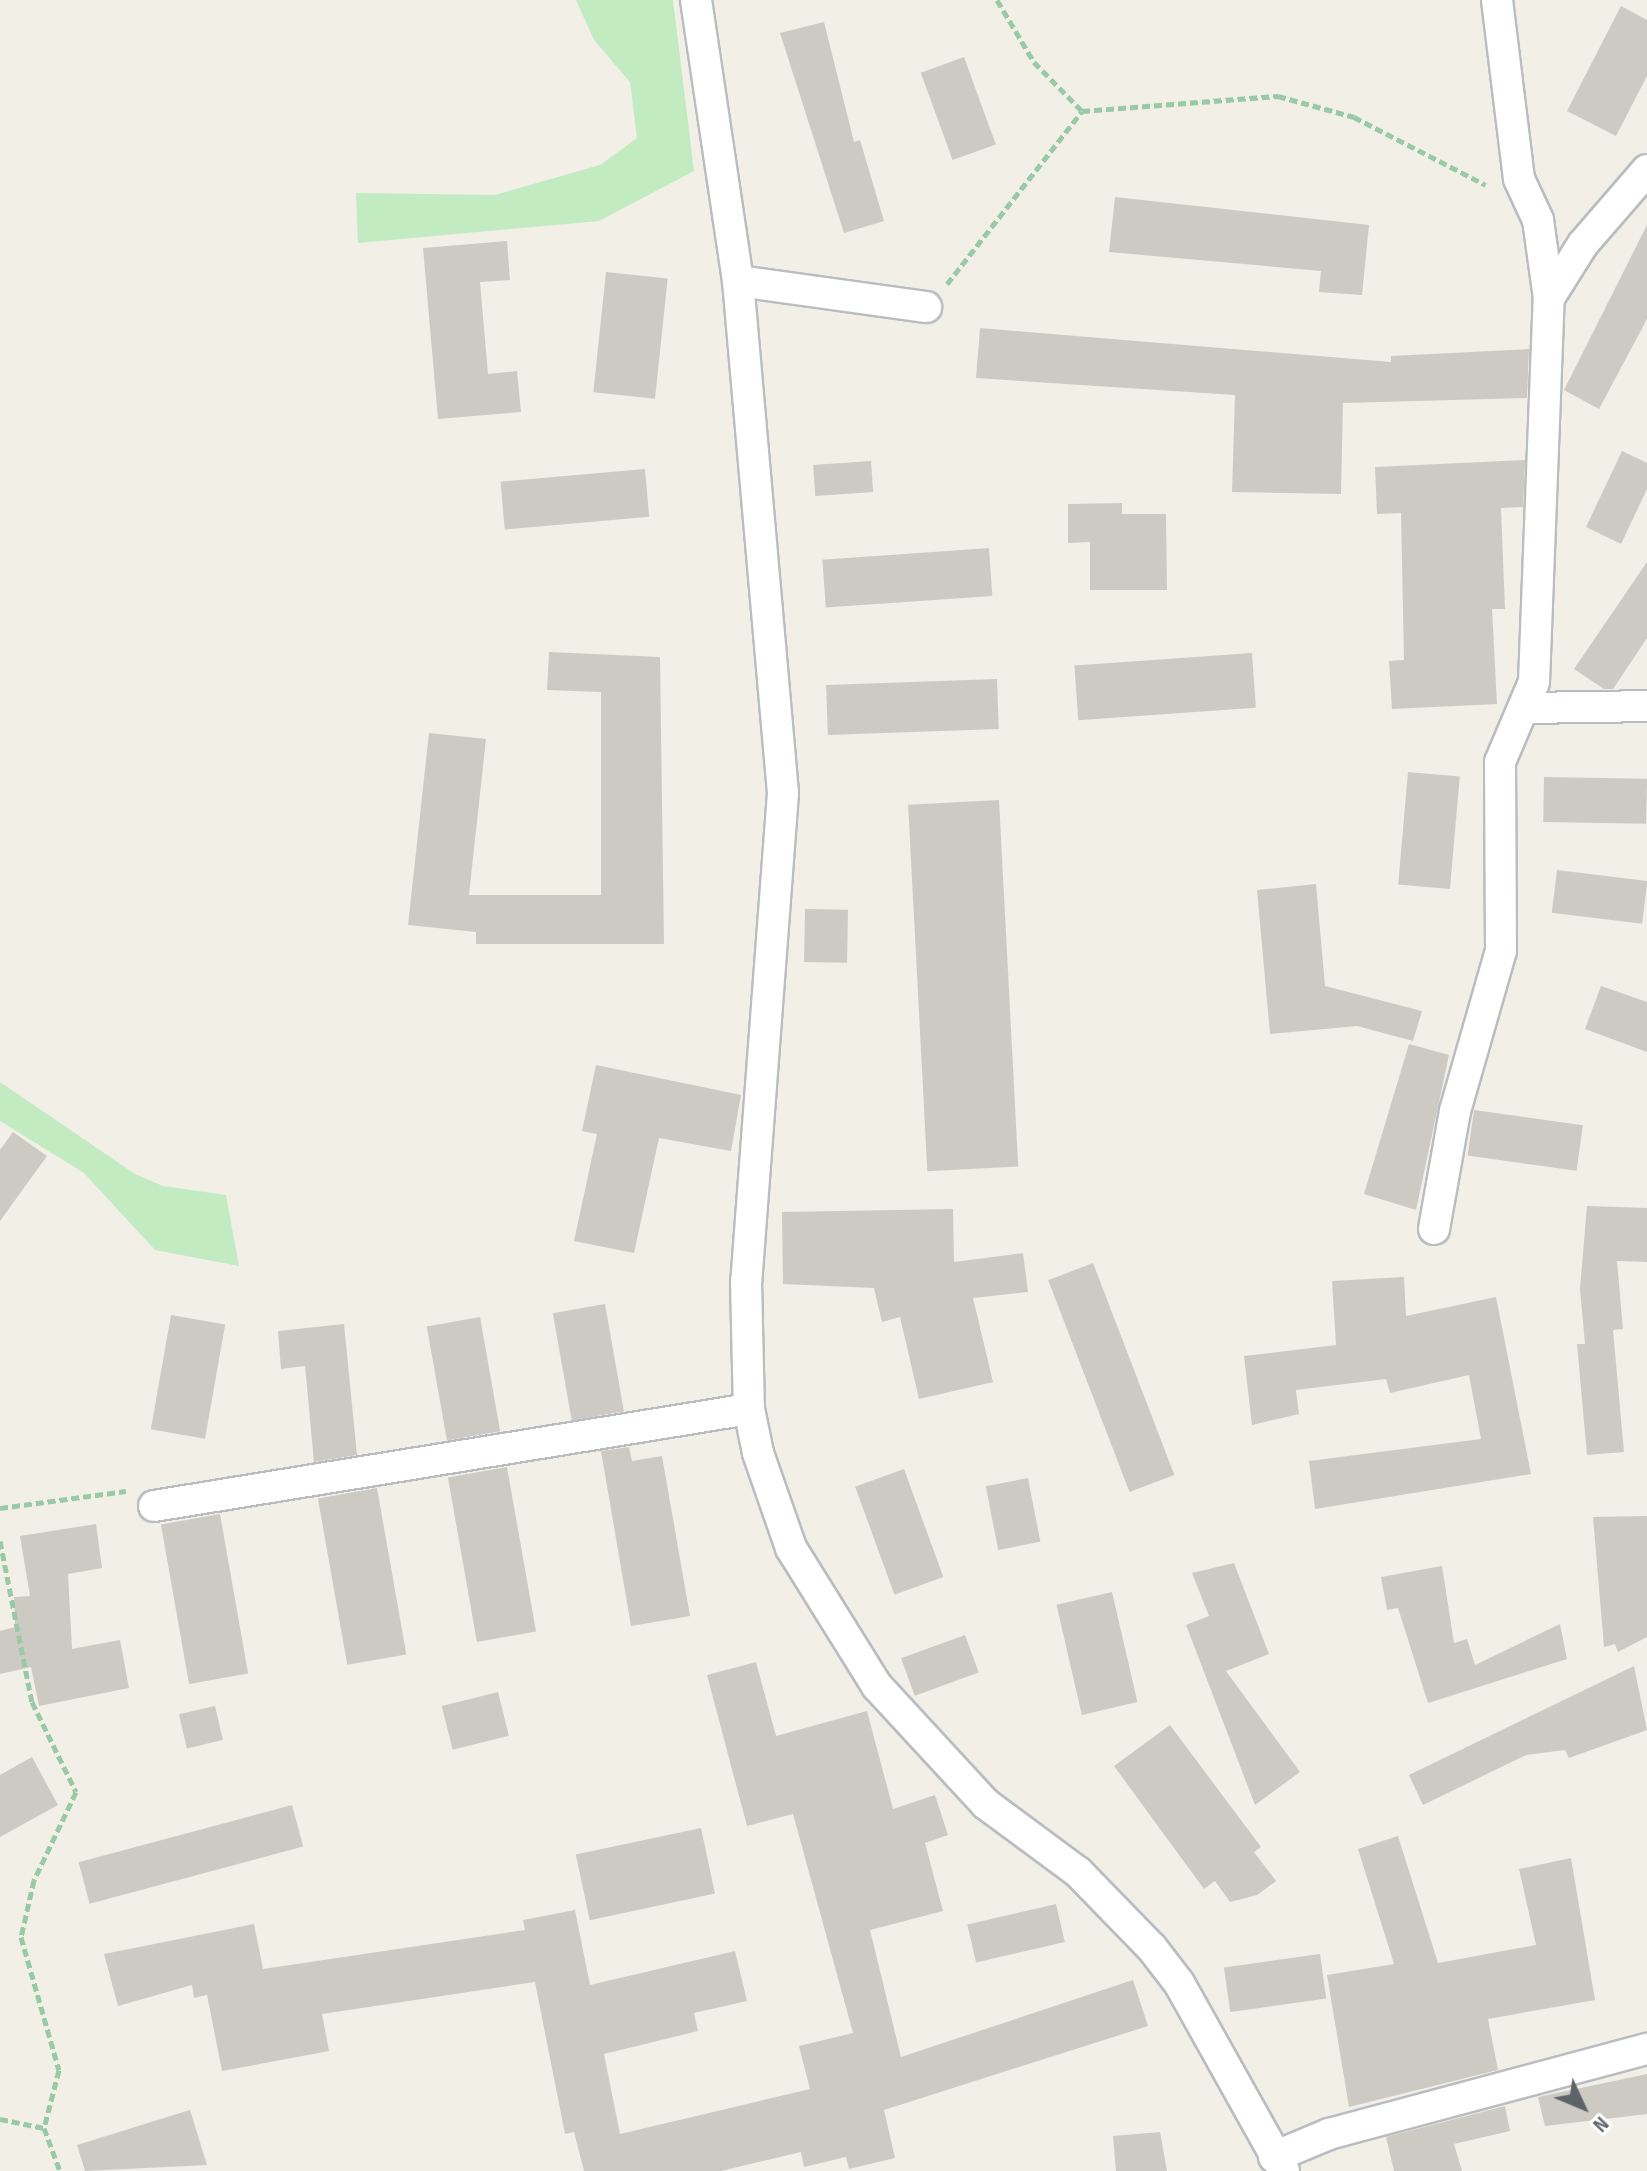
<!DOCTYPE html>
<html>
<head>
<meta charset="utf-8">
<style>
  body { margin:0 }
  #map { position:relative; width:1647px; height:2171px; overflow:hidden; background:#f2efe7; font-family:"Sofia Sans Condensed",sans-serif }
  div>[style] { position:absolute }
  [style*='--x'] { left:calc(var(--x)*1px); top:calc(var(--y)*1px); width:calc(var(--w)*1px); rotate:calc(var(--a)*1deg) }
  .green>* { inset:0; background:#c2ebc2 }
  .building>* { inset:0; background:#cdcac4; transform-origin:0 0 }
  .path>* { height:5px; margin-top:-2.5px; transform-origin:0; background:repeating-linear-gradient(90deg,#99caa7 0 8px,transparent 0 12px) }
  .roads { filter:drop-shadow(2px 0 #b9bdc1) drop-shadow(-2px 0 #b9bdc1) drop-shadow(0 2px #b9bdc1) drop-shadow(0 -2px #b9bdc1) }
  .minor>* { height:30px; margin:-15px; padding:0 15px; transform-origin:15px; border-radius:15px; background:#fff }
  span { translate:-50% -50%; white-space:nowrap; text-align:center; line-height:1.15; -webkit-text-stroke:6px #fff; paint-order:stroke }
  .north { position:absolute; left:1543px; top:2067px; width:80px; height:80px; -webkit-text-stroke:6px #fff; paint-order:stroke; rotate:134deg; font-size:22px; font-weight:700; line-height:32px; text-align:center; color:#5e6369 }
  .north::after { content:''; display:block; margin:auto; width:28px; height:36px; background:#5e6369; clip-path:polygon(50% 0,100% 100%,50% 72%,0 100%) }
</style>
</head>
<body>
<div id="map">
  <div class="green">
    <i style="clip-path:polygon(576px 0,673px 0,694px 171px,599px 221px,358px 243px,356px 193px,495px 195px,600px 165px,637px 138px,630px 82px,594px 40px)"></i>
    <i style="clip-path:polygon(0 1082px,135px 1174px,163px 1186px,226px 1195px,239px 1266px,155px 1250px,84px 1173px,0 1121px)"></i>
  </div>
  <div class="building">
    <i style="clip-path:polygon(1621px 6px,1647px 20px,1647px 76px,1616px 136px,1567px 111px)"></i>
    <i style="clip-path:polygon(824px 22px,854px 142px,860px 140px,884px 221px,844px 233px,780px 33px)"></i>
    <i style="left:964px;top:57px;width:93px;height:46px;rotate:70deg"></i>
    <i style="clip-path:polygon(1115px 197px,1369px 225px,1362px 295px,1319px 292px,1321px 271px,1109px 252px)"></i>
    <i style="clip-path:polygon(1647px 225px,1647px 319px,1599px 409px,1564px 390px)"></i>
    <i style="clip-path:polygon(507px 241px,510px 280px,480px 282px,488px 374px,517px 371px,521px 412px,438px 419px,423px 248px)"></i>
    <i style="left:606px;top:272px;width:62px;height:121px;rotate:6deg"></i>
    <i style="clip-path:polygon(980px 328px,1391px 362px,1391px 356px,1529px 349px,1527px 398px,1343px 403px,1341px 494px,1232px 492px,1235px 395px,976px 378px)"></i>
    <i style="clip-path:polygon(1622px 451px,1647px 463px,1647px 489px,1621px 544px,1586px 527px)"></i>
    <i style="clip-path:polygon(1525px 460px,1523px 507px,1501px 508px,1505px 609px,1492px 609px,1497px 704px,1392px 709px,1389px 661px,1404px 660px,1401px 513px,1377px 514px,1375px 467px)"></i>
    <i style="left:871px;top:461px;width:31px;height:58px;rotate:86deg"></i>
    <i style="left:645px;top:469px;width:48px;height:145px;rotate:85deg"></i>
    <i style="clip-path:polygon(1122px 503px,1122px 514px,1166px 514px,1167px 590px,1090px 590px,1090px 542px,1068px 543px,1068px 504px)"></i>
    <i style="left:989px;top:548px;width:48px;height:167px;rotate:86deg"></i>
    <i style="clip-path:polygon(1647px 562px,1647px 638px,1613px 689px,1604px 689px,1574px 669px)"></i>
    <i style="clip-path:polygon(549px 652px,660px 657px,664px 944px,476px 944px,476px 932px,408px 925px,429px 733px,486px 739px,469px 895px,601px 895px,601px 692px,547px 690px)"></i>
    <i style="left:1252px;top:653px;width:55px;height:178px;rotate:86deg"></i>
    <i style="left:997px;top:679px;width:50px;height:171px;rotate:88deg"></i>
    <i style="left:1408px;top:772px;width:52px;height:113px;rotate:5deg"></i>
    <i style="left:1544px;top:777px;width:103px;height:45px;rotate:1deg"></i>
    <i style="left:999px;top:800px;width:367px;height:91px;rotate:87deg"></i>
    <i style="left:1557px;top:870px;width:91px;height:43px;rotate:7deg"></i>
    <i style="clip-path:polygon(1316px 884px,1325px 986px,1422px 1011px,1413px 1041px,1357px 1026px,1270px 1034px,1257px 890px)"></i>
    <i style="left:805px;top:909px;width:43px;height:53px;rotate:1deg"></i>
    <i style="clip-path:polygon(1601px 986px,1647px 1002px,1647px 1052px,1585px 1029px)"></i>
    <i style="clip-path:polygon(1409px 1044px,1449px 1055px,1416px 1210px,1364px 1194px)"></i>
    <i style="clip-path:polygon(596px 1065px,741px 1095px,731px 1151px,659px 1138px,634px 1253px,574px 1241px,597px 1134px,582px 1131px)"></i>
    <i style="left:1474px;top:1110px;width:110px;height:46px;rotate:8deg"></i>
    <i style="clip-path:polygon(13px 1132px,47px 1156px,0 1221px,0 1150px)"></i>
    <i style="clip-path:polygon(1587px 1206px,1647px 1208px,1647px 1262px,1617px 1261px,1623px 1329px,1613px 1330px,1624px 1452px,1587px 1455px,1577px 1344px,1585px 1344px,1580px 1289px)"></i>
    <i style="clip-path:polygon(953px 1209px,954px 1262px,1023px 1253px,1028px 1292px,973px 1298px,993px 1382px,919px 1399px,900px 1317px,882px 1322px,874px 1288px,783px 1284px,782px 1212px)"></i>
    <i style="left:1093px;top:1263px;width:227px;height:48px;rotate:69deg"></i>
    <i style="clip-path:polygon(1404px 1277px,1406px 1316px,1496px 1297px,1531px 1474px,1315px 1509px,1309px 1461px,1481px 1439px,1469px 1375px,1390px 1393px,1386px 1379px,1296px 1390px,1299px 1414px,1252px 1425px,1244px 1356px,1336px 1345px,1332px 1281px)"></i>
    <i style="left:605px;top:1304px;width:109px;height:53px;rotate:80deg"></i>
    <i style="left:171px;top:1315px;width:55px;height:116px;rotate:10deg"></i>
    <i style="left:480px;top:1317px;width:116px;height:54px;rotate:80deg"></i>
    <i style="clip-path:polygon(344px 1324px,357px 1455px,314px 1462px,305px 1366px,281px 1369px,278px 1331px)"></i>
    <i style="clip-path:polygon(629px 1447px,632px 1461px,662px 1456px,690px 1616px,631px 1626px,601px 1451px)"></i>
    <i style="left:507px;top:1467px;width:167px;height:60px;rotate:80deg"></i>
    <i style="left:904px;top:1469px;width:115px;height:52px;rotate:70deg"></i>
    <i style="left:1028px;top:1478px;width:65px;height:43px;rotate:79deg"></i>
    <i style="left:377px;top:1488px;width:169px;height:60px;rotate:80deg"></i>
    <i style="left:220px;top:1514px;width:162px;height:60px;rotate:80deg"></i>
    <i style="clip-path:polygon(1647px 1516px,1647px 1637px,1618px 1652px,1615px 1644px,1604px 1647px,1593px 1517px)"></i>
    <i style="clip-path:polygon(96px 1524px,102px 1568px,68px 1574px,72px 1649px,120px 1640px,129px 1688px,39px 1706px,31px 1667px,0 1674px,0 1631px,15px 1627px,14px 1597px,30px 1596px,20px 1536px)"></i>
    <i style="clip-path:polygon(1234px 1563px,1269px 1654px,1226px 1671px,1300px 1772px,1255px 1805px,1186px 1625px,1209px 1616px,1192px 1573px)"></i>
    <i style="clip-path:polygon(1442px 1566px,1454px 1643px,1467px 1639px,1475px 1665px,1560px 1624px,1567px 1659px,1428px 1703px,1398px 1608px,1387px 1610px,1381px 1577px)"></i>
    <i style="left:1112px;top:1592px;width:113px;height:57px;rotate:77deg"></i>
    <i style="left:965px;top:1635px;width:40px;height:68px;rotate:70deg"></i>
    <i style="clip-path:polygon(756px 1662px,776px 1736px,867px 1711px,893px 1809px,935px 1795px,948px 1835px,925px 1843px,943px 1911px,870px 1930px,901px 2057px,1133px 1980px,1148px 2026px,884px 2110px,895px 2158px,849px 2169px,846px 2157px,804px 2167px,801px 2152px,721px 2171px,584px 2171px,574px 2132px,565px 2134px,535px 1982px,322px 2014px,329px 2051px,222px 2071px,207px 1995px,194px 1998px,192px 1985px,118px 2006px,104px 1954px,254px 1924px,263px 1969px,525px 1930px,523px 1920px,575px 1910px,590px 1985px,735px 1951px,747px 2001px,694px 2013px,698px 2031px,604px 2054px,620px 2134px,810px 2089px,799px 2046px,853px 2033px,793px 1814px,747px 1826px,707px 1675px)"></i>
    <i style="clip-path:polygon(1634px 1666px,1647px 1730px,1569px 1758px,1565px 1750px,1526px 1755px,1423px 1805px,1409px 1775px)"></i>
    <i style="left:498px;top:1692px;width:45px;height:58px;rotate:76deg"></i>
    <i style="left:215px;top:1706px;width:35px;height:37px;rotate:77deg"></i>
    <i style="clip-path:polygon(1170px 1725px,1261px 1847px,1254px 1852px,1276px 1881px,1257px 1895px,1230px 1902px,1215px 1881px,1204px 1889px,1114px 1766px)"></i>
    <i style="clip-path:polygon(32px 1757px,58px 1805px,0 1837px,0 1775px)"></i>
    <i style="left:292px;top:1805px;width:43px;height:221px;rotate:75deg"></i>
    <i style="left:701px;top:1828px;width:67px;height:128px;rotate:78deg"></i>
    <i style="clip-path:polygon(1398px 1836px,1438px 1963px,1536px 1945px,1519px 1869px,1571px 1858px,1595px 2000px,1488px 2019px,1498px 2070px,1349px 2107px,1327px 1975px,1394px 1964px,1358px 1849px)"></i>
    <i style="left:1056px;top:1904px;width:39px;height:91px;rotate:77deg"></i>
    <i style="left:1320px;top:1954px;width:45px;height:97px;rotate:82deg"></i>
    <i style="clip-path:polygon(1647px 2074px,1647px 2114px,1545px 2126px,1538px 2097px)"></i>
    <i style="clip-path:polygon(1505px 2106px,1510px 2131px,1454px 2144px,1462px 2171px,1394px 2171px,1386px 2137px)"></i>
    <i style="clip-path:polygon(190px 2110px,207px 2165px,85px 2171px,77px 2145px)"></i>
    <i style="clip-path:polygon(1160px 2132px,1167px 2171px,1116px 2171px,1113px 2136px)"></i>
  </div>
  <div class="path">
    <i style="--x:997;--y:0;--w:72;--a:59.2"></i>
    <i style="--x:1034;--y:62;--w:69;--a:45.6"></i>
    <i style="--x:947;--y:284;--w:219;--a:-52"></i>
    <i style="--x:1082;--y:111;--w:197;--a:-4.4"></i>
    <i style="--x:1278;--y:96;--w:79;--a:15.4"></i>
    <i style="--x:1354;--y:117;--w:148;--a:27.3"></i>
    <i style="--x:0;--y:1508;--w:127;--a:-7.7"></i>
    <i style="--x:0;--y:1541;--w:164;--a:78.8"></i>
    <i style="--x:32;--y:1702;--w:100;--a:63.9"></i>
    <i style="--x:76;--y:1792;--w:98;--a:115.5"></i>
    <i style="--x:34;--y:1880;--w:58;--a:102.8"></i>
    <i style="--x:21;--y:1937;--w:138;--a:74.1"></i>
    <i style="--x:59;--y:2070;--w:60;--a:104.5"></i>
    <i style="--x:0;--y:2119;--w:45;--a:11.6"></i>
    <i style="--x:44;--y:2128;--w:46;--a:69.6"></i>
  </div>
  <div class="roads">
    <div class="minor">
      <i style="--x:696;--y:0;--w:284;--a:81.5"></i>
      <i style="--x:738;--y:281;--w:514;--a:84.98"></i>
      <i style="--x:783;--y:793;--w:489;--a:94.3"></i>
      <i style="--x:746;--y:1281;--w:128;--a:88.7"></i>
      <i style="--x:749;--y:1409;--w:45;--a:78.4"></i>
      <i style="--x:758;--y:1453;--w:101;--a:70.8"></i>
      <i style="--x:791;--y:1548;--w:163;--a:58.1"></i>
      <i style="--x:877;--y:1686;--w:161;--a:47.3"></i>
      <i style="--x:986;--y:1804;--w:114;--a:36.5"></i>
      <i style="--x:1078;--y:1872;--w:106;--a:45.8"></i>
      <i style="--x:1152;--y:1948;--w:44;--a:52.4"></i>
      <i style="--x:1179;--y:1983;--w:215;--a:60.8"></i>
      <i style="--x:1497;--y:0;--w:180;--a:83"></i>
      <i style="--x:1519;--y:179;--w:45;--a:65.1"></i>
      <i style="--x:1538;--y:220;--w:79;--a:82"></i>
      <i style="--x:738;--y:281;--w:190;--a:7.9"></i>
      <i style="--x:1526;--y:708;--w:121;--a:-0.9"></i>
      <i style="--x:1434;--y:1229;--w:120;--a:-79.9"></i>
      <i style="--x:1455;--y:1111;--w:166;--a:-74"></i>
      <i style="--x:1501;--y:951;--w:189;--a:-90.3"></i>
      <i style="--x:1500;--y:762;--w:87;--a:-67"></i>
      <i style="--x:1534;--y:682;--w:384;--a:-87.8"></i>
      <i style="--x:1549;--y:298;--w:64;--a:-57.8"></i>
      <i style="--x:1583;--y:244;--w:98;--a:-49.1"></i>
      <i style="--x:154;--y:1506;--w:603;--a:-9.26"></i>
      <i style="--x:1274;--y:2157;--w:60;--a:-22.7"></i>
      <i style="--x:1329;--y:2134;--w:329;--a:-15"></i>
    </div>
  </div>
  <div class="north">N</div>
</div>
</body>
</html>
